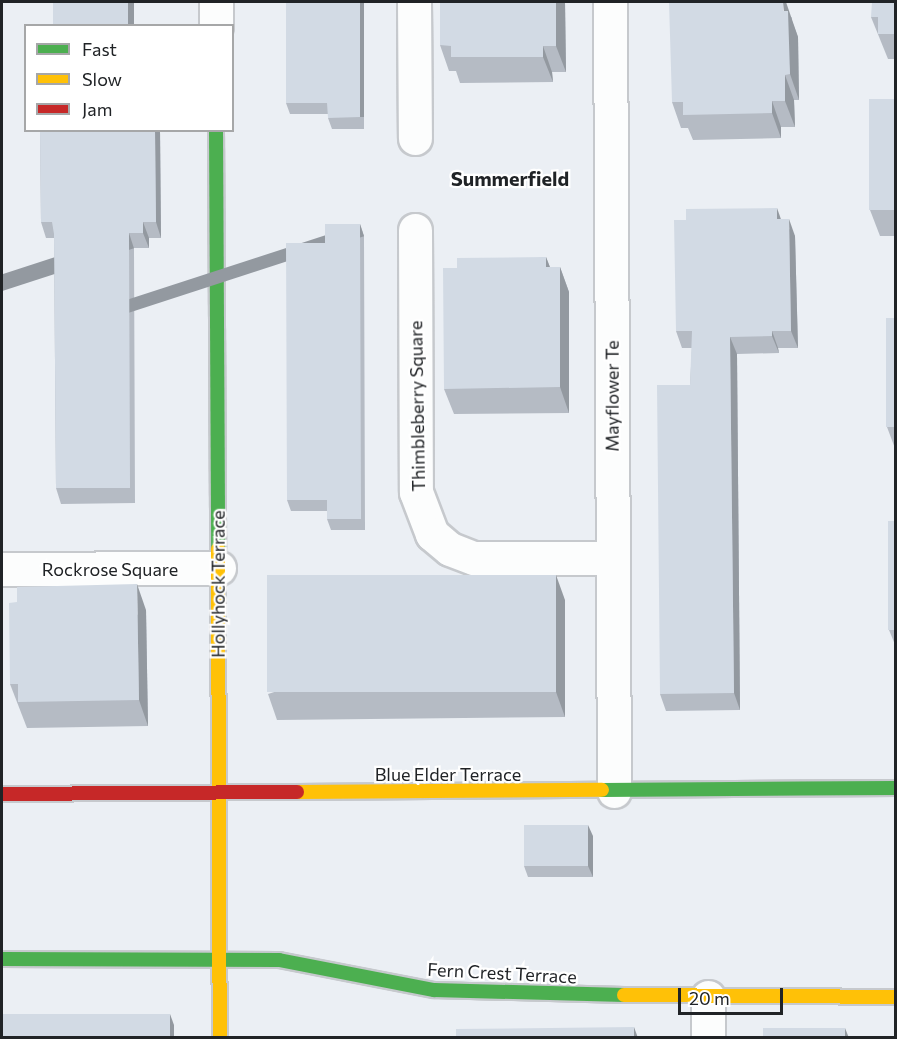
<!DOCTYPE html>
<html>
<head>
<meta charset="utf-8">
<style>
  body { margin:0 }
  #map { position:relative; width:897px; height:1039px; overflow:hidden; background:#ebeff4; font-family:Commissioner,sans-serif }
  div>[style] { position:absolute }
  [style*='--x'] { left:calc(var(--x)*1px); top:calc(var(--y)*1px); width:calc(var(--w)*1px); rotate:calc(var(--a)*1deg) }
  .roads { filter:drop-shadow(2px 0 #c6c9cd) drop-shadow(-2px 0 #c6c9cd) drop-shadow(0 2px #c6c9cd) drop-shadow(0 -2px #c6c9cd) }
  .street>* { height:33px; margin:-16.5px; padding:0 16.5px; transform-origin:16.5px; border-radius:16.5px; background:#fcfdfd }
  .fast>* { height:14px; margin:-7px; padding:0 7px; transform-origin:7px; border-radius:7px; background:#4caf50 }
  .slow>* { height:14px; margin:-7px; padding:0 7px; transform-origin:7px; border-radius:7px; background:#ffc107 }
  .jam>* { height:14px; margin:-7px; padding:0 7px; transform-origin:7px; border-radius:7px; background:#c62828 }
  .wall>* { inset:0; background:#b5bbc4 }
  .shaded-wall>* { inset:0; background:#9399a0; transform-origin:0 0 }
  .building>* { inset:0; background:#d2dae4; transform-origin:0 0 }
  span { translate:-50% -50%; white-space:nowrap; text-align:center; line-height:1.15; -webkit-text-stroke:4.5px #fff; paint-order:stroke }
  .street-label { font-size:18px; color:#202326 }
  .neighbourhood-label { font-size:20px; color:#202326; font-weight:700 }
  .frame { position:absolute; inset:0; border:3px solid #202326; pointer-events:none }
  .legend { position:absolute; left:24px; top:24px; width:210px; height:108px; box-sizing:border-box; background:#fff; border:2px solid #a6a7a8; margin:0; padding:8px 10px; list-style:none; font-size:18px; color:#202326 }
  .legend li { display:flex; align-items:center; gap:12px; height:30px }
  .legend b { width:30px; border:2px solid #a6a7a8 }
  .scale { position:absolute; left:678px; top:988px; width:105px; height:27px; box-sizing:border-box; border:3px solid #202326; border-top:0; padding-left:8px; font-size:18px; line-height:21px; white-space:nowrap; color:#202326; -webkit-text-stroke:4px #fff; paint-order:stroke }
</style>
</head>
<body>
<div id="map">
  <div class="roads">
    <div class="street">
      <i style="--x:216;--y:2;--w:24;--a:90"></i>
      <i style="--x:414;--y:2;--w:136;--a:89.6"></i>
      <i style="--x:610;--y:2;--w:789;--a:89.71"></i>
      <i style="--x:415;--y:230;--w:262;--a:89.8"></i>
      <i style="--x:416;--y:492;--w:45;--a:69.1"></i>
      <i style="--x:432;--y:534;--w:23;--a:40"></i>
      <i style="--x:450;--y:549;--w:26;--a:21"></i>
      <i style="--x:474;--y:558;--w:139;--a:0"></i>
      <i style="--x:2;--y:569;--w:217;--a:-0.3"></i>
      <i style="--x:708;--y:997;--w:41;--a:90"></i>
    </div>
    <div class="fast">
      <i style="--x:216;--y:130;--w:419;--a:89.7"></i>
      <i style="--x:602;--y:790;--w:294;--a:-0.4"></i>
      <i style="--x:2;--y:959;--w:277;--a:0.2"></i>
      <i style="--x:279;--y:960;--w:158;--a:11"></i>
      <i style="--x:434;--y:990;--w:190;--a:1.5"></i>
    </div>
    <div class="slow">
      <i style="--x:218;--y:549;--w:489;--a:89.8"></i>
      <i style="--x:297;--y:792;--w:305;--a:-0.4"></i>
      <i style="--x:624;--y:995;--w:272;--a:0.4"></i>
    </div>
    <div class="jam">
      <i style="--x:2;--y:794;--w:295;--a:-0.4"></i>
    </div>
  </div>
  <div class="wall">
    <i style="clip-path:polygon(364px 2px,364px 129px,332px 129px,328px 118px,328px 114px,290px 114px,286px 103px)"></i>
    <i style="clip-path:polygon(565px 2px,566px 72px,552px 72px,553px 82px,460px 83px,456px 71px,449px 71px,440px 45px)"></i>
    <i style="clip-path:polygon(896px 2px,896px 59px,888px 59px,871px 17px)"></i>
    <i style="clip-path:polygon(792px 17px,792px 21px,798px 37px,799px 100px,794px 100px,795px 127px,781px 127px,781px 138px,693px 140px,688px 128px,681px 128px,672px 102px)"></i>
    <i style="clip-path:polygon(896px 99px,896px 236px,880px 236px,870px 210px)"></i>
    <i style="clip-path:polygon(40px 130px,160px 130px,161px 238px,149px 238px,149px 248px,134px 248px,135px 503px,61px 504px,56px 488px,54px 238px,46px 238px,41px 222px)"></i>
    <i style="clip-path:polygon(781px 219px,795px 236px,798px 348px,778px 348px,779px 353px,737px 354px,740px 710px,666px 711px,660px 694px,690px 385px,692px 348px,682px 348px,676px 331px)"></i>
    <i style="clip-path:polygon(360px 224px,364px 236px,365px 530px,331px 530px,327px 519px,327px 511px,291px 511px,287px 500px,325px 243px)"></i>
    <i style="clip-path:polygon(546px 257px,550px 267px,560px 267px,569px 292px,569px 413px,454px 414px,444px 389px,457px 268px)"></i>
    <i style="clip-path:polygon(896px 318px,896px 451px,887px 427px)"></i>
    <i style="clip-path:polygon(896px 521px,896px 647px,889px 630px)"></i>
    <i style="clip-path:polygon(565px 600px,565px 717px,277px 720px,268px 694px)"></i>
    <i style="clip-path:polygon(146px 610px,148px 726px,27px 728px,10px 684px)"></i>
    <i style="clip-path:polygon(593px 836px,593px 877px,528px 877px,524px 866px)"></i>
  </div>
  <div class="shaded-wall">
    <i style="left:128px;top:2px;width:6px;height:24px"></i>
    <i style="left:360px;top:2px;width:4px;height:115px"></i>
    <i style="clip-path:polygon(556px 2px,565px 2px,566px 72px,556px 46px)"></i>
    <i style="clip-path:polygon(783px 2px,786px 2px,798px 37px,799px 100px,790px 74px)"></i>
    <i style="clip-path:polygon(543px 46px,552px 72px,553px 82px,543px 57px)"></i>
    <i style="clip-path:polygon(785px 75px,794px 100px,795px 127px,785px 101px)"></i>
    <i style="clip-path:polygon(772px 101px,781px 127px,781px 138px,772px 113px)"></i>
    <i style="clip-path:polygon(155px 130px,160px 130px,161px 238px,156px 222px)"></i>
    <i style="clip-path:polygon(777px 208px,783px 225px,777px 219px)"></i>
    <i style="clip-path:polygon(789px 219px,795px 236px,798px 348px,791px 331px)"></i>
    <i style="clip-path:polygon(143px 222px,149px 238px,149px 248px,143px 233px)"></i>
    <i style="left:360px;top:224px;width:13px;height:295px;rotate:72deg"></i>
    <i style="left:129px;top:233px;width:16px;height:255px;rotate:72deg"></i>
    <i style="clip-path:polygon(546px 257px,556px 283px,546px 267px)"></i>
    <i style="clip-path:polygon(560px 267px,569px 292px,569px 413px,560px 387px)"></i>
    <i style="clip-path:polygon(772px 331px,778px 348px,779px 353px,772px 336px)"></i>
    <i style="clip-path:polygon(730px 337px,737px 354px,740px 710px,734px 693px)"></i>
    <i style="clip-path:polygon(556px 575px,565px 600px,565px 717px,556px 692px)"></i>
    <i style="clip-path:polygon(137px 584px,146px 610px,148px 726px,139px 700px)"></i>
    <i style="clip-path:polygon(588px 825px,593px 836px,593px 877px,588px 866px)"></i>
    <i style="clip-path:polygon(170px 1014px,174px 1025px,174px 1038px,170px 1038px)"></i>
    <i style="clip-path:polygon(634px 1027px,638px 1038px,634px 1037px)"></i>
    <i style="clip-path:polygon(845px 1028px,849px 1038px,845px 1038px)"></i>
  </div>
  <div class="building">
    <i style="left:53px;top:2px;width:75px;height:24px"></i>
    <i style="clip-path:polygon(286px 2px,360px 2px,360px 117px,328px 118px,327px 103px,286px 103px)"></i>
    <i style="clip-path:polygon(440px 2px,556px 2px,556px 46px,543px 46px,543px 57px,451px 57px,451px 46px,440px 45px)"></i>
    <i style="clip-path:polygon(669px 2px,783px 2px,783px 11px,788px 11px,790px 74px,785px 75px,785px 101px,772px 101px,772px 113px,683px 115px,683px 102px,672px 102px)"></i>
    <i style="clip-path:polygon(872px 2px,896px 2px,896px 34px,878px 34px,878px 17px,871px 17px)"></i>
    <i style="left:896px;top:99px;width:111px;height:27px;rotate:90deg"></i>
    <i style="clip-path:polygon(40px 130px,155px 130px,156px 222px,143px 222px,143px 233px,129px 233px,130px 488px,56px 488px,54px 234px,52px 222px,41px 222px)"></i>
    <i style="clip-path:polygon(777px 208px,777px 219px,789px 219px,791px 331px,772px 331px,772px 336px,730px 337px,734px 693px,660px 694px,657px 385px,690px 385px,692px 331px,676px 331px,674px 220px,686px 220px,686px 209px)"></i>
    <i style="clip-path:polygon(325px 224px,360px 224px,361px 519px,327px 519px,327px 500px,287px 500px,286px 243px,325px 243px)"></i>
    <i style="clip-path:polygon(546px 257px,546px 267px,560px 267px,560px 387px,444px 389px,443px 268px,457px 268px,457px 258px)"></i>
    <i style="left:886px;top:318px;width:10px;height:109px"></i>
    <i style="left:888px;top:521px;width:8px;height:109px"></i>
    <i style="left:556px;top:575px;width:117px;height:289px;rotate:90deg"></i>
    <i style="clip-path:polygon(137px 584px,139px 700px,18px 702px,18px 684px,10px 684px,9px 603px,17px 602px,17px 587px)"></i>
    <i style="left:524px;top:825px;width:64px;height:41px"></i>
    <i style="left:170px;top:1014px;width:24px;height:168px;rotate:90deg"></i>
    <i style="clip-path:polygon(634px 1027px,634px 1037px,653px 1038px,456px 1038px,456px 1029px)"></i>
    <i style="left:845px;top:1028px;width:10px;height:82px;rotate:90deg"></i>
    <i style="left:266px;top:1036px;width:91px;height:2px"></i>
  </div>
  <div class="street-label">
    <span style="left:612px;top:396px;rotate:-90deg">Mayflower Te</span>
    <span style="left:417px;top:406px;rotate:-91deg">Thimbleberry Square</span>
    <span style="left:110px;top:569px">Rockrose Square</span>
    <span style="left:218px;top:584px;rotate:-90deg">Hollyhock Terrace</span>
    <span style="left:448px;top:774px">Blue Elder Terrace</span>
    <span style="left:502px;top:973px;rotate:3deg">Fern Crest Terrace</span>
  </div>
  <div class="neighbourhood-label">
    <span style="left:510px;top:178px">Summerfield</span>
  </div>
  <div class="frame"></div>
  <ul class="legend">
  <li><b style="height:8px;background:#4caf50"></b>Fast</li>
  <li><b style="height:8px;background:#ffc107"></b>Slow</li>
  <li><b style="height:8px;background:#c62828"></b>Jam</li>
  </ul>
  <div class="scale">20 m</div>
</div>
</body>
</html>
